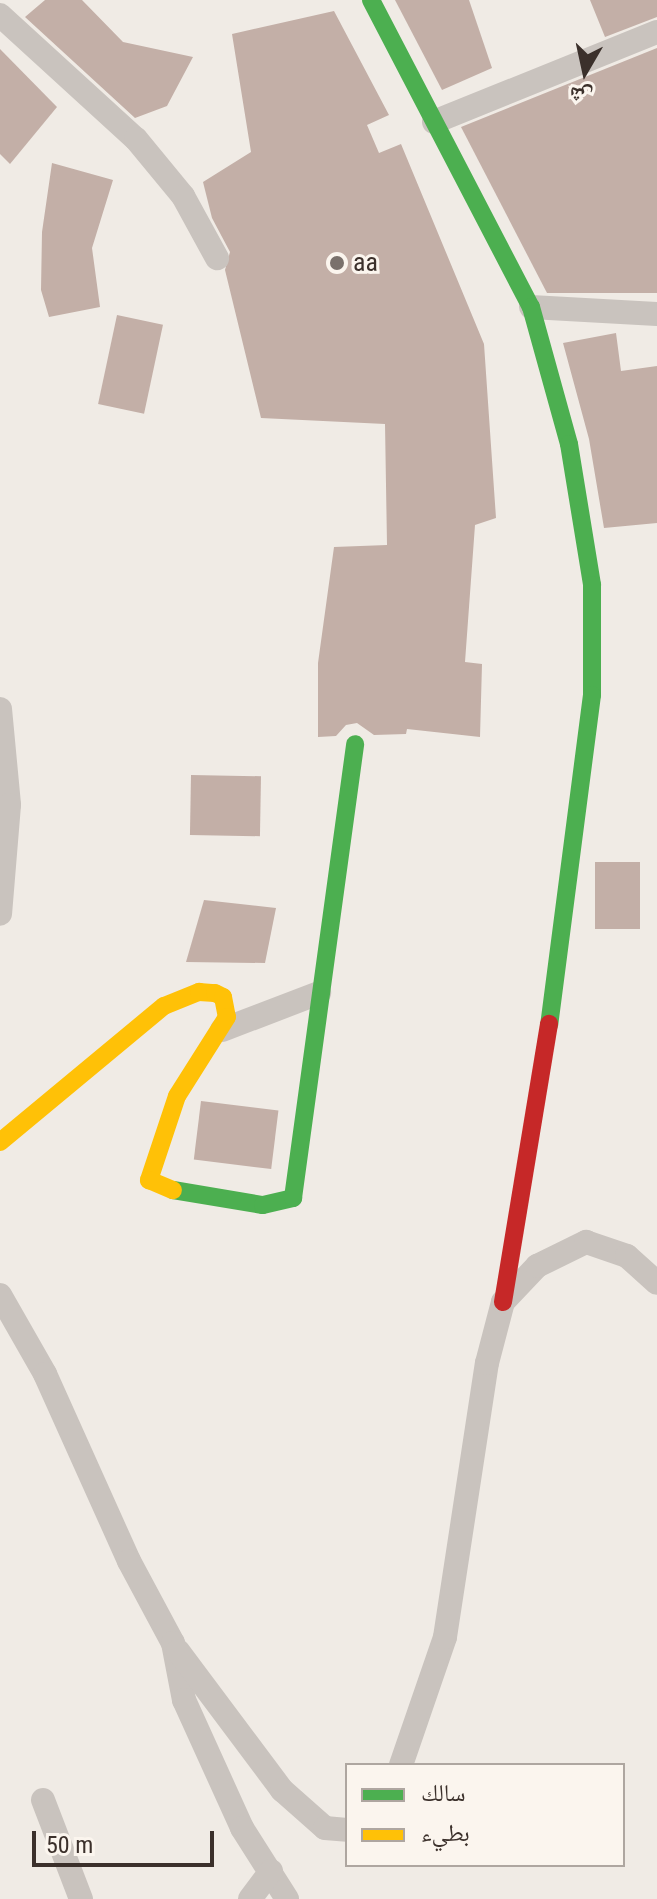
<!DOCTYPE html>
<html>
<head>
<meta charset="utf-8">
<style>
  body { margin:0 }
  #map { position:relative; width:657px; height:1899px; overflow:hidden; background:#f0ebe5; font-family:"Roboto Condensed","Noto Naskh Arabic",sans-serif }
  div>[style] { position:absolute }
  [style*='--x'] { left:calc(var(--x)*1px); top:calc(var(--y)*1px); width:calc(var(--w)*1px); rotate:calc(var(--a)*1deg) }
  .building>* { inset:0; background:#c3afa7; transform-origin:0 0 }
  .street>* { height:24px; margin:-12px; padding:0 12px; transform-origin:12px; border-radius:12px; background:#c9c3be }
  .fast>* { height:18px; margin:-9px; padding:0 9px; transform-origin:9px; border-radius:9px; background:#4caf50 }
  .slow>* { height:18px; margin:-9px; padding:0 9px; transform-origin:9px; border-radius:9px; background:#ffc107 }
  .jam>* { height:18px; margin:-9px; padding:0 9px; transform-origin:9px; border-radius:9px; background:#c62828 }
  .dots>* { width:22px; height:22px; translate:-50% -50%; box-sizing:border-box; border:4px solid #fbf5ee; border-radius:50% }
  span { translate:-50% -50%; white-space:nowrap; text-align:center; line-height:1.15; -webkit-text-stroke:6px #fbf5ee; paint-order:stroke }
  .poi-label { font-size:26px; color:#3b302b }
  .left { translate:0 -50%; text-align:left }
  .legend { position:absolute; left:345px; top:1763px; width:280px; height:104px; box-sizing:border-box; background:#fbf5ee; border:2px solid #aea6a0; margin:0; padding:10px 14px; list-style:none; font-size:24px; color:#3b302b }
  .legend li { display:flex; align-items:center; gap:16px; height:40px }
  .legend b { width:40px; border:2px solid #aea6a0 }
  .north { position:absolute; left:545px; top:32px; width:80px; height:80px; -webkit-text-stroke:6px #fbf5ee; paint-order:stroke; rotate:189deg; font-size:22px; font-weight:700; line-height:32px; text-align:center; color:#3b302b }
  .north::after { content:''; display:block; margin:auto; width:28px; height:36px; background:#3b302b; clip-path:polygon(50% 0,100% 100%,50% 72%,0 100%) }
  .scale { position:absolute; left:32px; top:1831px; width:182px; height:36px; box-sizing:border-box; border:4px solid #3b302b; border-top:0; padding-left:10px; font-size:24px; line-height:28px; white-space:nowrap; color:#3b302b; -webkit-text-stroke:6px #fbf5ee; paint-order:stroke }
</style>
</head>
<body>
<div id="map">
  <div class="building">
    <i style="clip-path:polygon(45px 0,82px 0,123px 42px,193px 57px,167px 106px,135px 118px,25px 17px)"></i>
    <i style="clip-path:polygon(395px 0,469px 0,492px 68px,442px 90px)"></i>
    <i style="clip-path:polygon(590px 0,657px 0,657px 17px,605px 37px)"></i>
    <i style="clip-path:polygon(334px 11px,389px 115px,367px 125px,379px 153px,401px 144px,484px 344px,496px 518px,475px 525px,465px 662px,482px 664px,480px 737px,407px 729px,406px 734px,374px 735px,357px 723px,346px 725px,336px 736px,318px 737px,318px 663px,334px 547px,387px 545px,385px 424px,261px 418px,225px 270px,230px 252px,212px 218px,203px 182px,251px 152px,232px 34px)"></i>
    <i style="clip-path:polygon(657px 48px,657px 293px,547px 293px,461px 127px)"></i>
    <i style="clip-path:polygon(0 49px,57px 107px,10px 164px,0 154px)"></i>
    <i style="clip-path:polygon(52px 163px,113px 180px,92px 248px,100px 307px,49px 317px,41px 290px,42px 232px)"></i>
    <i style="left:117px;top:315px;width:47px;height:91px;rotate:12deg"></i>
    <i style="clip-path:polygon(616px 333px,621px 371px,657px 366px,657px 523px,604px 528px,589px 439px,563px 343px)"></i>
    <i style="left:191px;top:775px;width:70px;height:60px;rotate:1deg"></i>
    <i style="left:595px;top:862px;width:45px;height:67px"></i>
    <i style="clip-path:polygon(204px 900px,276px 908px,265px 963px,186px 962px)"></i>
    <i style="left:201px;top:1101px;width:78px;height:59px;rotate:7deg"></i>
  </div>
  <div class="street">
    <i style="--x:0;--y:15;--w:184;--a:42.4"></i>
    <i style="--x:136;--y:139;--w:74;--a:50.5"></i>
    <i style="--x:183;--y:196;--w:71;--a:61.3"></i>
    <i style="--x:434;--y:122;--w:240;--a:-22"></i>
    <i style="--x:531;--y:307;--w:126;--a:3.2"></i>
    <i style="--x:0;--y:709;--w:96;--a:84.6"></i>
    <i style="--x:9;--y:805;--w:109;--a:94.7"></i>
    <i style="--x:222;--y:1030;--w:104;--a:-20.9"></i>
    <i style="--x:0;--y:1295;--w:91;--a:60.3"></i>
    <i style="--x:45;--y:1374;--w:205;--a:65.8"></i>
    <i style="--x:129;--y:1561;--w:93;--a:61.8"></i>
    <i style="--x:173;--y:1643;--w:58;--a:79.1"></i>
    <i style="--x:184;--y:1700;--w:141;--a:65.6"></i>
    <i style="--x:242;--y:1828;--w:84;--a:57.6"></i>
    <i style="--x:178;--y:1651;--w:174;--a:53.2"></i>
    <i style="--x:282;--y:1790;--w:57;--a:41.5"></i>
    <i style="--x:325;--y:1828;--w:22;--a:5"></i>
    <i style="--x:401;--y:1765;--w:135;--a:-71"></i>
    <i style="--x:445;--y:1637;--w:277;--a:-81.3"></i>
    <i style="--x:487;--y:1363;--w:63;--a:-75.3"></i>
    <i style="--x:503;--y:1302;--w:50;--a:-46.6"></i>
    <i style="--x:537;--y:1266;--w:55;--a:-26.1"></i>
    <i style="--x:586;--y:1242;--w:43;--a:18.9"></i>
    <i style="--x:627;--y:1256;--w:40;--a:42"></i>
    <i style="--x:43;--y:1800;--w:106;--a:69"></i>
    <i style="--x:250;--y:1899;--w:35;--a:-53"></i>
  </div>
  <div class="fast">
    <i style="--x:371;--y:0;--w:346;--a:62.5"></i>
    <i style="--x:531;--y:307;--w:142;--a:74.5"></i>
    <i style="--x:569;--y:444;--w:143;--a:80.7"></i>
    <i style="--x:592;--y:585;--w:110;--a:90"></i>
    <i style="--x:592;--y:695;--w:332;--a:97.4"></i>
    <i style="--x:173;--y:1190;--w:91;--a:9.5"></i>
    <i style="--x:263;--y:1205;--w:31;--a:-13"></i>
    <i style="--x:293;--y:1198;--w:458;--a:-82.2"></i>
  </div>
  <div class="slow">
    <i style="--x:0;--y:1142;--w:213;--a:-39.7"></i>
    <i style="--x:164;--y:1006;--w:38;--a:-22"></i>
    <i style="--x:199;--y:992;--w:16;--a:4"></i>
    <i style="--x:215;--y:993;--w:9;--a:27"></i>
    <i style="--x:223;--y:997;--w:20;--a:79"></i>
    <i style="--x:227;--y:1017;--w:93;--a:122.3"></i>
    <i style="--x:177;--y:1096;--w:89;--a:108.4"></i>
    <i style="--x:149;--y:1180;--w:26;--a:23"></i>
  </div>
  <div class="jam">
    <i style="--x:503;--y:1302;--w:282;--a:-80.6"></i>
  </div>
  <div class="dots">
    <i style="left:337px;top:263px;background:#7a716c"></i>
  </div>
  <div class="poi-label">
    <span class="left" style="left:353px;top:263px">aa</span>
  </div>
  <ul class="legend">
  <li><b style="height:10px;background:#4caf50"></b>سالك</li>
  <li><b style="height:10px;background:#ffc107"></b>بطيء</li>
  </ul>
  <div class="north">ش</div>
  <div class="scale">50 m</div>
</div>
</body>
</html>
